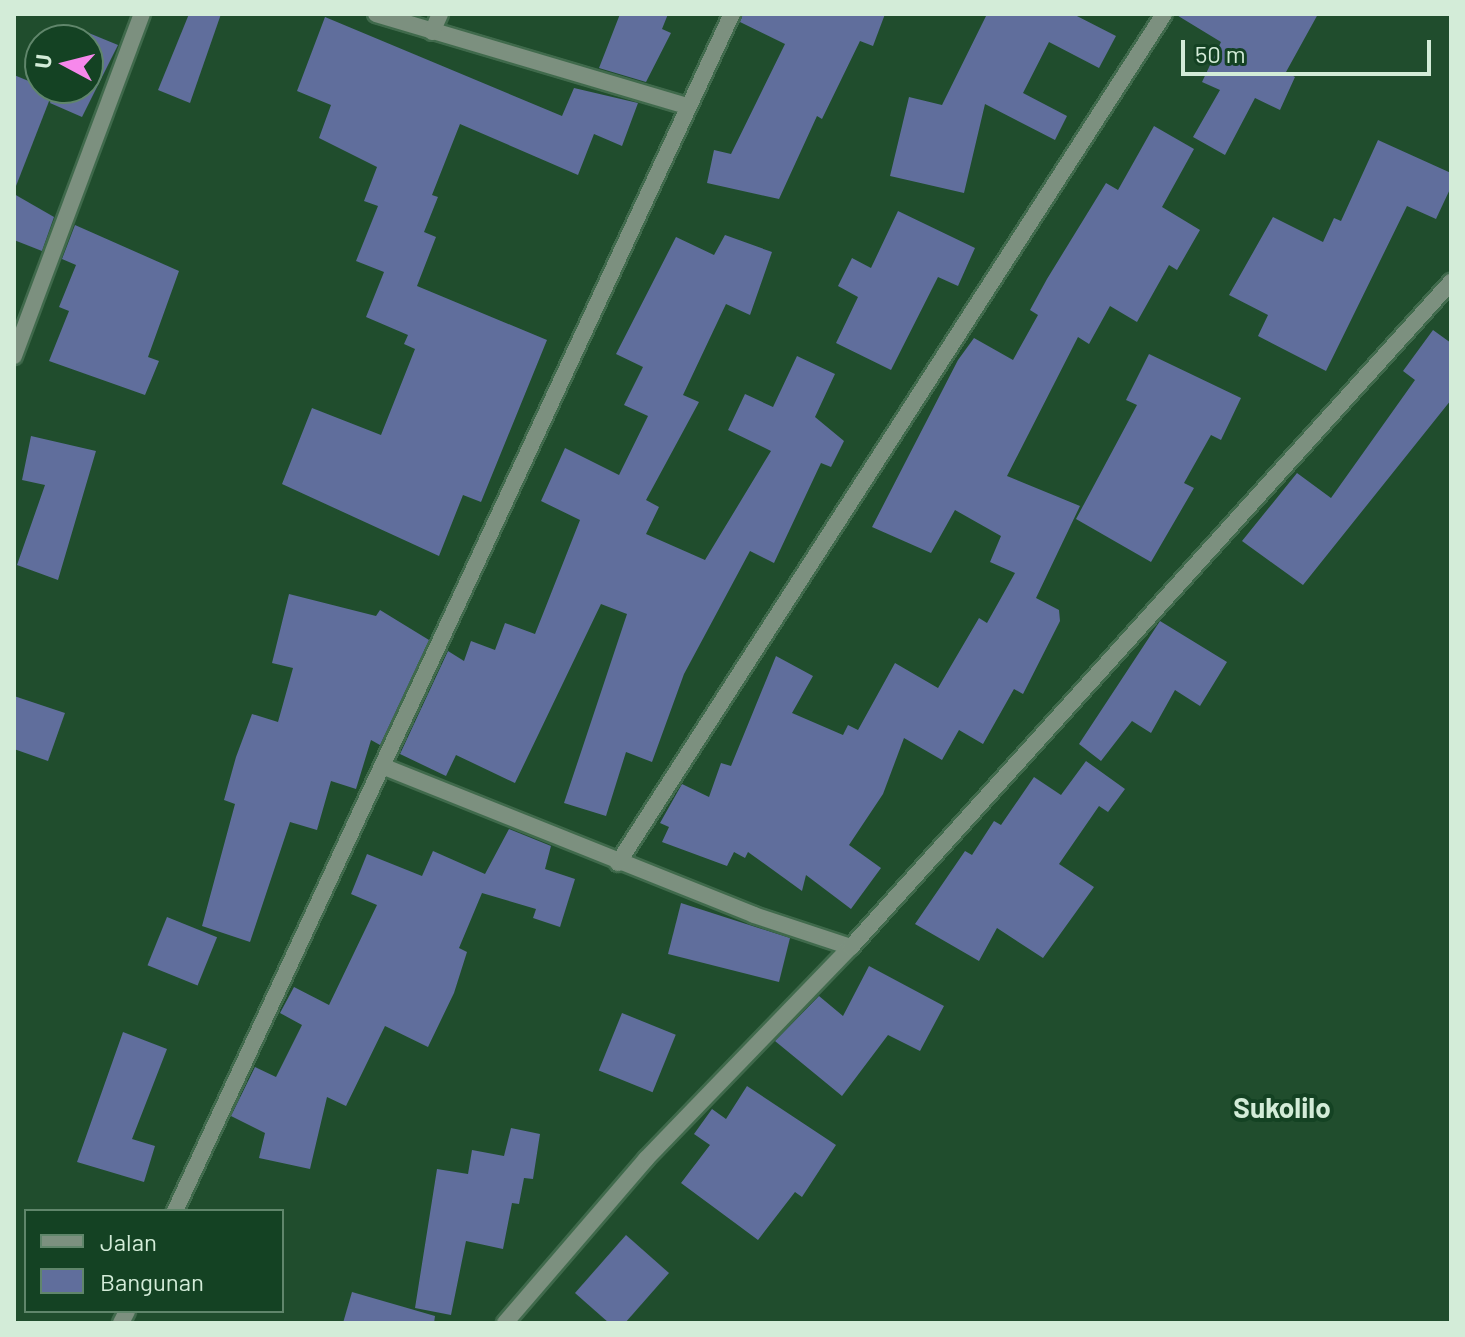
<!DOCTYPE html>
<html>
<head>
<meta charset="utf-8">
<style>
  body { margin:0 }
  #map { position:relative; width:1465px; height:1337px; overflow:hidden; background:#204d2d; font-family:Barlow,sans-serif }
  div>[style] { position:absolute }
  [style*='--x'] { left:calc(var(--x)*1px); top:calc(var(--y)*1px); width:calc(var(--w)*1px); rotate:calc(var(--a)*1deg) }
  .building>* { inset:0; background:#606e9c; transform-origin:0 0 }
  .roads { filter:drop-shadow(2px 0 #406a4c) drop-shadow(-2px 0 #406a4c) drop-shadow(0 2px #406a4c) drop-shadow(0 -2px #406a4c) }
  .street>* { height:16px; margin:-8px; padding:0 8px; transform-origin:8px; border-radius:8px; background:#7c907f }
  span { translate:-50% -50%; white-space:nowrap; text-align:center; line-height:1.15; -webkit-text-stroke:8px #144223; paint-order:stroke }
  .quarter-label { font-size:28px; color:#d3ecd8; font-weight:700 }
  .frame { position:absolute; inset:0; border:16px solid #d3ecd8; pointer-events:none }
  .legend { position:absolute; left:24px; top:1209px; width:260px; height:104px; box-sizing:border-box; background:#144223; border:2px solid #60866b; margin:0; padding:10px 14px; list-style:none; font-size:24px; color:#d3ecd8 }
  .legend li { display:flex; align-items:center; gap:16px; height:40px }
  .legend b { width:40px; border:2px solid #60866b }
  .north { position:absolute; left:24px; top:24px; width:80px; height:80px; box-sizing:border-box; background:#144223; border:2px solid #60866b; border-radius:50%; rotate:277deg; font-size:22px; font-weight:700; line-height:32px; text-align:center; color:#d3ecd8 }
  .north::after { content:''; display:block; margin:auto; width:28px; height:36px; background:#f788ec; clip-path:polygon(50% 0,100% 100%,50% 72%,0 100%) }
  .scale { position:absolute; left:1181px; top:40px; width:250px; height:36px; box-sizing:border-box; border:4px solid #d3ecd8; border-top:0; padding-left:10px; font-size:24px; line-height:28px; white-space:nowrap; color:#d3ecd8; -webkit-text-stroke:6px #144223; paint-order:stroke }
</style>
</head>
<body>
<div id="map">
  <div class="building">
    <i style="clip-path:polygon(189px 14px,221px 14px,190px 103px,158px 90px)"></i>
    <i style="clip-path:polygon(620px 14px,668px 14px,662px 29px,671px 33px,646px 82px,599px 68px)"></i>
    <i style="clip-path:polygon(743px 14px,885px 14px,873px 46px,860px 41px,822px 119px,817px 116px,779px 199px,707px 183px,714px 150px,731px 154px,785px 44px,740px 22px)"></i>
    <i style="clip-path:polygon(987px 14px,1073px 14px,1116px 36px,1099px 68px,1049px 42px,1023px 93px,1067px 116px,1055px 140px,985px 104px,964px 193px,890px 176px,909px 97px,942px 105px)"></i>
    <i style="clip-path:polygon(1175px 14px,1318px 14px,1286px 72px,1295px 77px,1280px 110px,1255px 98px,1225px 155px,1193px 137px,1220px 90px,1202px 82px,1221px 42px)"></i>
    <i style="clip-path:polygon(325px 17px,562px 116px,574px 88px,638px 103px,622px 146px,594px 134px,578px 175px,460px 124px,432px 195px,438px 197px,424px 232px,436px 237px,417px 286px,547px 340px,481px 502px,463px 495px,439px 556px,282px 484px,312px 408px,381px 435px,415px 349px,404px 344px,408px 335px,366px 317px,384px 272px,356px 261px,378px 206px,364px 201px,377px 167px,319px 138px,331px 105px,297px 91px)"></i>
    <i style="clip-path:polygon(79px 29px,118px 45px,82px 117px,50px 103px,56px 88px,88px 88px,88px 40px,75px 40px)"></i>
    <i style="clip-path:polygon(14px 75px,53px 91px,16px 186px,14px 186px)"></i>
    <i style="clip-path:polygon(1154px 126px,1194px 149px,1162px 207px,1200px 230px,1177px 270px,1169px 265px,1137px 322px,1110px 306px,1089px 344px,1078px 337px,1007px 476px,1080px 506px,1036px 598px,1059px 610px,1060px 621px,1023px 694px,1014px 689px,983px 744px,959px 730px,942px 760px,904px 738px,883px 794px,849px 845px,881px 868px,851px 909px,806px 875px,802px 891px,748px 852px,745px 858px,734px 852px,727px 866px,662px 842px,669px 827px,660px 823px,682px 784px,709px 797px,721px 763px,731px 766px,776px 656px,813px 676px,792px 713px,843px 735px,848px 725px,858px 730px,895px 663px,938px 688px,979px 618px,987px 623px,1015px 573px,990px 562px,1001px 536px,955px 510px,931px 553px,872px 527px,958px 360px,974px 338px,1013px 360px,1038px 315px,1030px 310px,1047px 279px,1106px 183px,1118px 190px)"></i>
    <i style="clip-path:polygon(1378px 140px,1451px 173px,1451px 187px,1436px 219px,1407px 206px,1326px 371px,1258px 336px,1268px 315px,1229px 295px,1273px 217px,1323px 242px,1334px 218px,1341px 221px)"></i>
    <i style="clip-path:polygon(14px 194px,54px 217px,42px 251px,14px 240px)"></i>
    <i style="clip-path:polygon(898px 211px,975px 248px,958px 286px,938px 277px,891px 370px,836px 343px,858px 297px,838px 286px,852px 258px,871px 268px)"></i>
    <i style="clip-path:polygon(75px 225px,179px 271px,148px 357px,159px 361px,145px 395px,49px 361px,69px 311px,59px 307px,76px 265px,62px 259px)"></i>
    <i style="clip-path:polygon(725px 235px,772px 252px,750px 315px,726px 304px,683px 395px,699px 402px,646px 500px,659px 507px,646px 534px,705px 560px,771px 451px,728px 430px,745px 394px,773px 407px,797px 356px,835px 374px,815px 417px,844px 441px,831px 467px,821px 463px,774px 563px,750px 551px,684px 674px,652px 762px,626px 752px,606px 816px,564px 803px,627px 614px,601px 604px,515px 783px,456px 755px,446px 776px,400px 754px,448px 651px,464px 661px,471px 641px,495px 650px,505px 623px,535px 634px,580px 520px,541px 501px,565px 448px,619px 475px,648px 416px,624px 405px,643px 367px,616px 354px,676px 237px,714px 255px)"></i>
    <i style="clip-path:polygon(1433px 330px,1451px 343px,1451px 400px,1303px 585px,1242px 541px,1297px 473px,1331px 498px,1415px 380px,1403px 371px)"></i>
    <i style="clip-path:polygon(1149px 354px,1241px 398px,1221px 440px,1211px 435px,1184px 483px,1194px 488px,1151px 562px,1076px 519px,1137px 405px,1126px 400px)"></i>
    <i style="clip-path:polygon(31px 436px,96px 451px,58px 580px,17px 565px,45px 485px,22px 480px)"></i>
    <i style="clip-path:polygon(289px 594px,376px 616px,380px 610px,429px 640px,380px 745px,371px 740px,356px 789px,331px 781px,317px 830px,290px 822px,250px 942px,202px 926px,235px 804px,224px 800px,236px 757px,252px 714px,278px 722px,293px 668px,272px 663px)"></i>
    <i style="clip-path:polygon(1160px 621px,1227px 662px,1200px 706px,1175px 690px,1151px 733px,1132px 721px,1101px 761px,1079px 744px)"></i>
    <i style="clip-path:polygon(14px 696px,65px 713px,48px 761px,14px 749px)"></i>
    <i style="clip-path:polygon(1086px 761px,1125px 789px,1108px 812px,1099px 806px,1059px 864px,1094px 887px,1043px 958px,997px 928px,979px 961px,915px 924px,965px 851px,972px 855px,994px 821px,1001px 825px,1034px 777px,1061px 795px)"></i>
    <i style="clip-path:polygon(509px 829px,551px 846px,545px 869px,575px 879px,560px 927px,533px 918px,536px 909px,482px 893px,459px 948px,467px 952px,454px 993px,428px 1047px,385px 1026px,346px 1106px,327px 1097px,310px 1169px,259px 1158px,265px 1133px,231px 1116px,255px 1067px,276px 1077px,302px 1025px,280px 1013px,294px 987px,329px 1005px,377px 905px,351px 894px,367px 854px,422px 876px,433px 851px,485px 874px)"></i>
    <i style="clip-path:polygon(681px 903px,790px 938px,779px 982px,668px 954px)"></i>
    <i style="left:167px;top:917px;width:54px;height:52px;rotate:22deg"></i>
    <i style="clip-path:polygon(869px 966px,944px 1006px,920px 1051px,888px 1035px,842px 1096px,775px 1041px,819px 996px,843px 1016px)"></i>
    <i style="left:622px;top:1013px;width:58px;height:62px;rotate:22deg"></i>
    <i style="clip-path:polygon(123px 1032px,167px 1049px,132px 1139px,155px 1146px,144px 1182px,77px 1162px)"></i>
    <i style="clip-path:polygon(747px 1086px,836px 1145px,802px 1197px,795px 1192px,758px 1240px,681px 1183px,710px 1145px,694px 1134px,712px 1109px,726px 1119px)"></i>
    <i style="clip-path:polygon(511px 1128px,540px 1134px,533px 1179px,524px 1178px,519px 1204px,512px 1203px,503px 1249px,466px 1241px,451px 1315px,415px 1308px,437px 1169px,468px 1174px,472px 1150px,504px 1156px)"></i>
    <i style="clip-path:polygon(626px 1235px,669px 1273px,625px 1323px,609px 1323px,575px 1293px)"></i>
    <i style="clip-path:polygon(352px 1292px,435px 1316px,434px 1323px,343px 1323px)"></i>
  </div>
  <div class="roads">
    <div class="street">
      <i style="--x:376;--y:14;--w:324;--a:16.5"></i>
      <i style="--x:432;--y:32;--w:20;--a:-66"></i>
      <i style="--x:14;--y:356;--w:365;--a:-69.5"></i>
      <i style="--x:387;--y:768;--w:395;--a:21.8"></i>
      <i style="--x:754;--y:915;--w:102;--a:18.3"></i>
      <i style="--x:618;--y:863;--w:1009;--a:-57.25"></i>
      <i style="--x:175;--y:1211;--w:1320;--a:-65.05"></i>
      <i style="--x:121;--y:1323;--w:13;--a:-63"></i>
      <i style="--x:505;--y:1323;--w:216;--a:-49.3"></i>
      <i style="--x:646;--y:1159;--w:295;--a:-46"></i>
      <i style="--x:851;--y:947;--w:896;--a:-47.94"></i>
    </div>
  </div>
  <div class="quarter-label">
    <span style="left:1282px;top:1107px">Sukolilo</span>
  </div>
  <div class="frame"></div>
  <ul class="legend">
  <li><b style="height:10px;background:#7c907f"></b>Jalan</li>
  <li><b style="height:22px;background:#606e9c"></b>Bangunan</li>
  </ul>
  <div class="north">U</div>
  <div class="scale">50 m</div>
</div>
</body>
</html>
